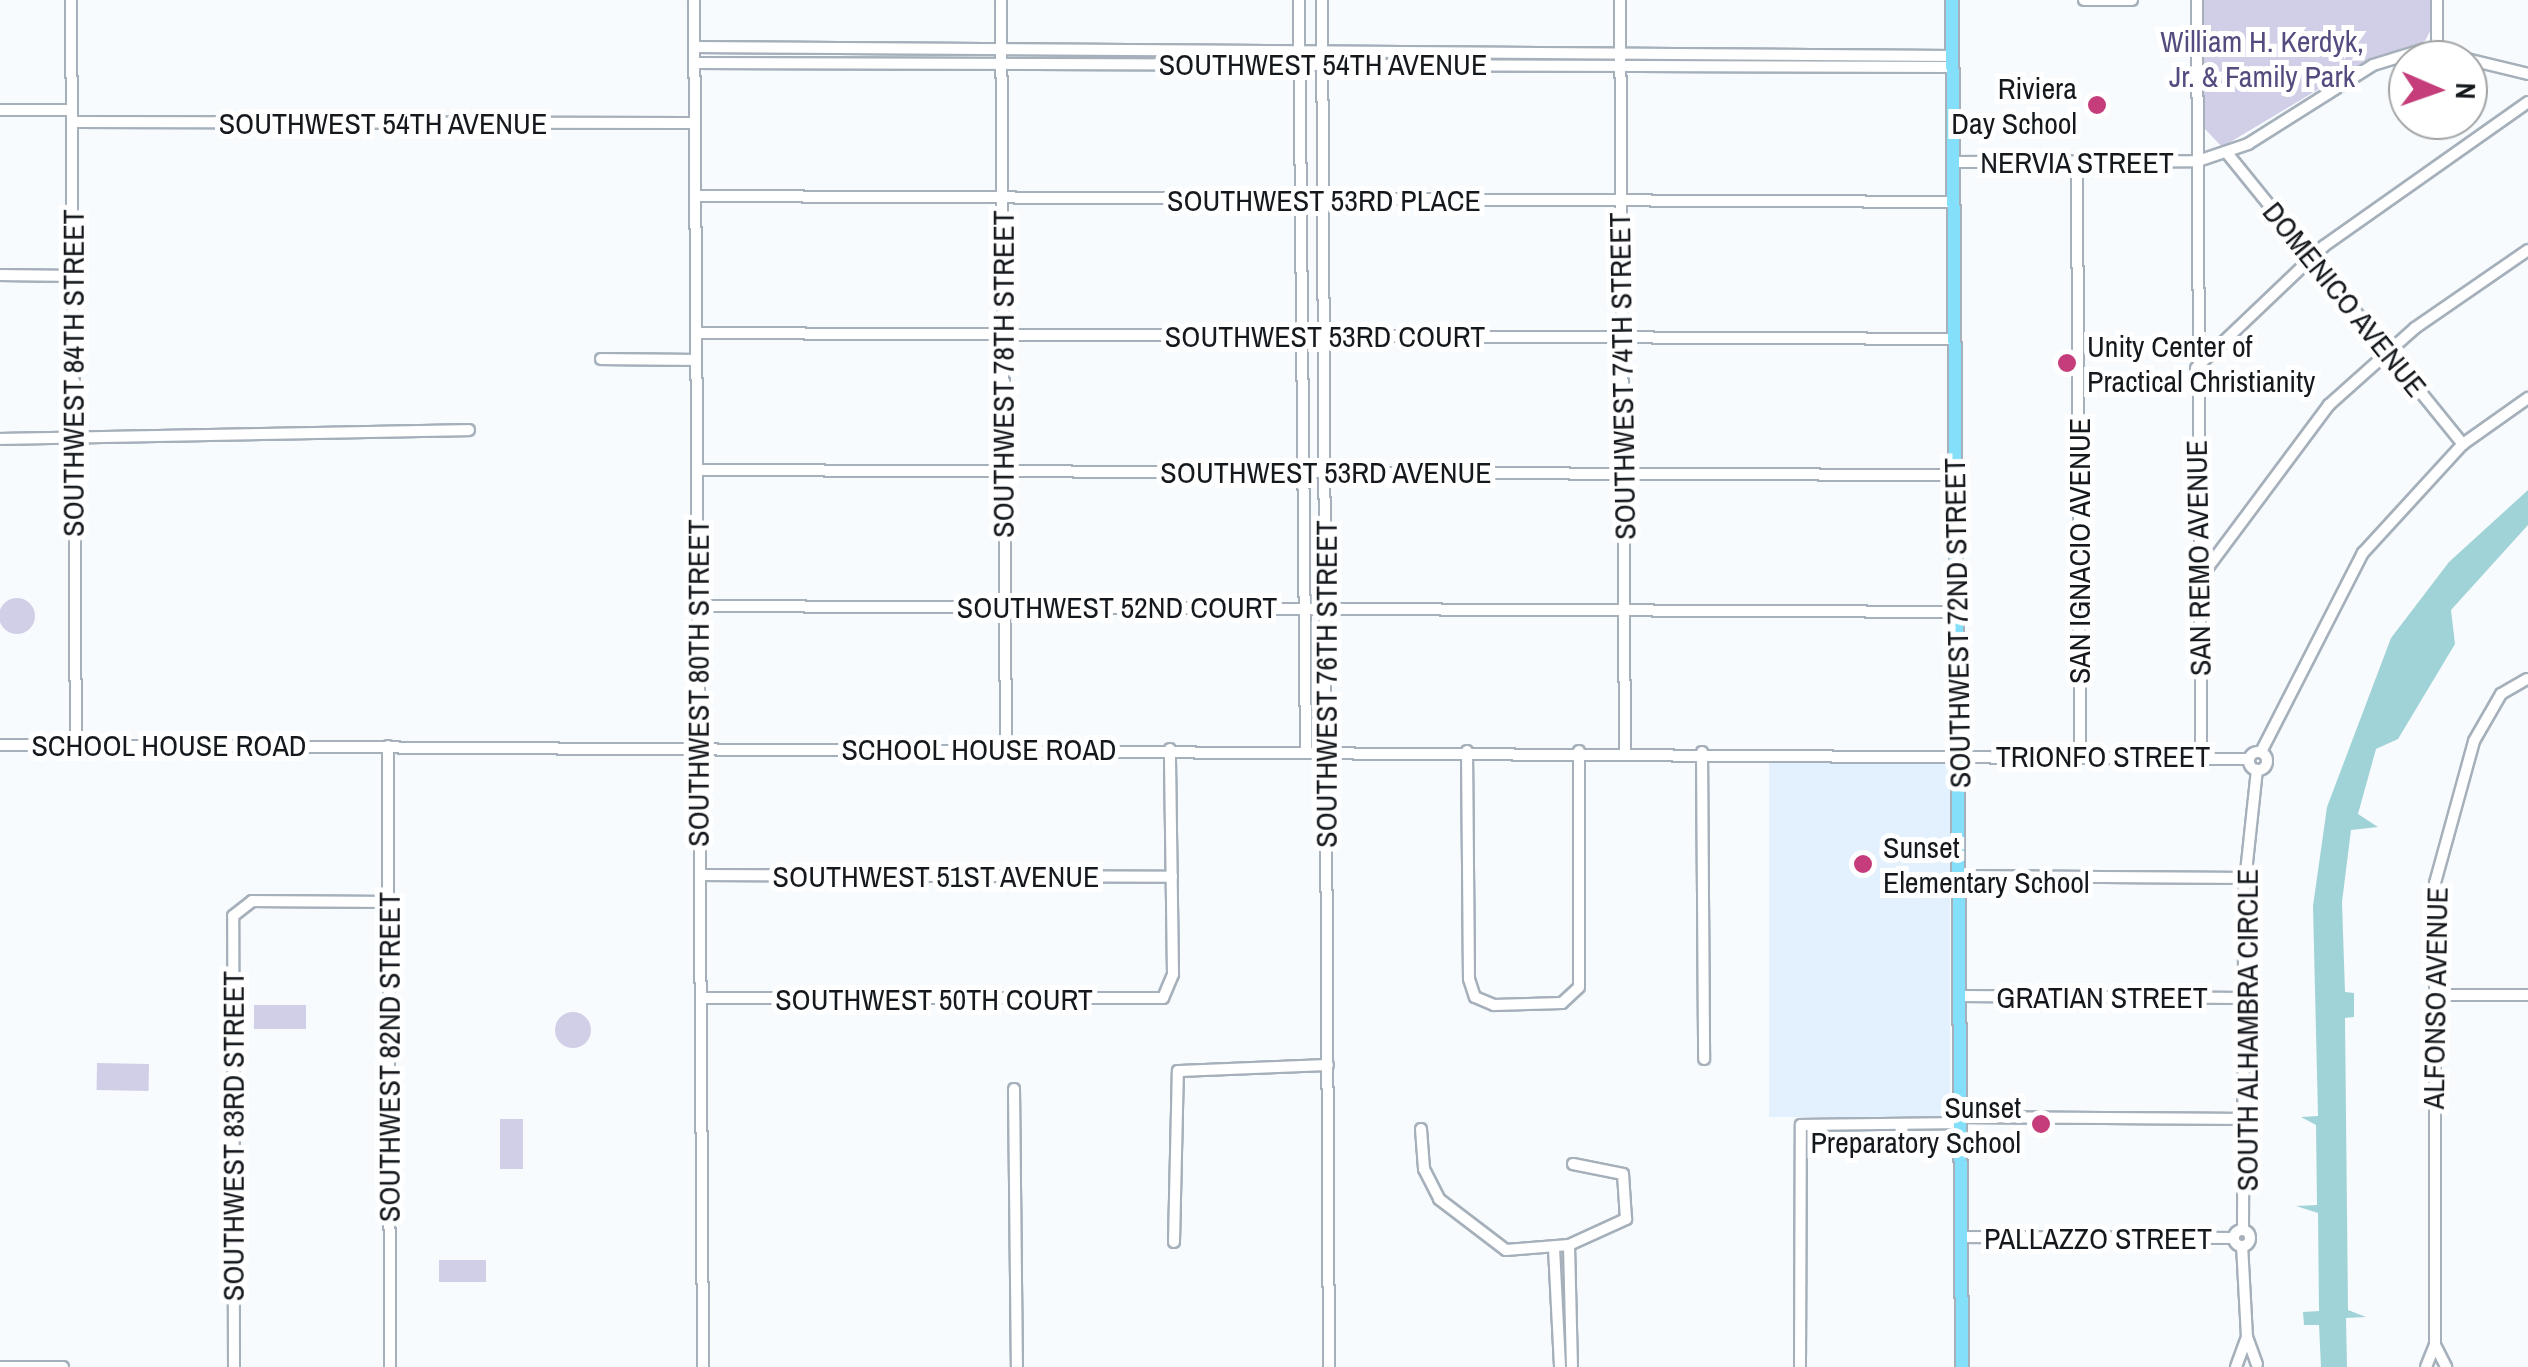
<!DOCTYPE html>
<html>
<head>
<meta charset="utf-8">
<style>
  body { margin:0 }
  #map { position:relative; width:2528px; height:1367px; overflow:hidden; background:#f8fbfd; font-family:"Archivo Narrow",sans-serif }
  div>[style] { position:absolute }
  [style*='--x'] { left:calc(var(--x)*1px); top:calc(var(--y)*1px); width:calc(var(--w)*1px); rotate:calc(var(--a)*1deg) }
  .built>* { inset:0; background:#e3f1fe; transform-origin:0 0 }
  .green>* { inset:0; background:#d1cfe8; transform-origin:0 0 }
  .round { border-radius:50% }
  .water>* { inset:0; background:#a0d3d7 }
  .roads { filter:drop-shadow(2px 0 #a5b0bb) drop-shadow(-2px 0 #a5b0bb) drop-shadow(0 2px #a5b0bb) drop-shadow(0 -2px #a5b0bb) }
  .minor>* { height:10px; margin:-5px; padding:0 5px; transform-origin:5px; border-radius:5px; background:#fff }
  .minor>.ring { margin:-5px; padding:0; box-sizing:content-box; background:none; border:10px solid #fff; border-radius:50% }
  .major>* { height:12px; margin:-6px; padding:0 6px; transform-origin:6px; border-radius:6px; background:#84dffb }
  .dots>* { width:28px; height:28px; translate:-50% -50%; box-sizing:border-box; border:5px solid #fff; border-radius:50% }
  span { translate:-50% -50%; white-space:nowrap; text-align:center; line-height:1.15; -webkit-text-stroke:10px #fff; paint-order:stroke }
  .park-label { font-size:30px; color:#554b7f }
  .street-label { font-size:30px; color:#15191d }
  .poi-label { font-size:30px; color:#15191d }
  .right { translate:-100% -50%; text-align:right }
  .left { translate:0 -50%; text-align:left }
  .north { position:absolute; left:2388px; top:40px; width:100px; height:100px; box-sizing:border-box; background:#fff; border:2px solid #a1a3a5; border-radius:50%; rotate:92deg; font-size:28px; font-weight:700; line-height:40px; text-align:center; color:#15191d }
  .north::after { content:''; display:block; margin:auto; width:35px; height:45px; background:#c53d7a; clip-path:polygon(50% 0,100% 100%,50% 72%,0 100%) }
</style>
</head>
<body>
<div id="map">
  <div class="built">
    <i style="left:1769px;top:759px;width:181px;height:358px"></i>
  </div>
  <div class="green">
    <i style="clip-path:polygon(2201px 0,2430px 0,2432px 27px,2425px 41px,2369px 59px,2222px 147px,2204px 128px)"></i>
    <i class="round" style="left:-1px;top:598px;width:36px;height:36px"></i>
    <i style="left:254px;top:1005px;width:52px;height:24px"></i>
    <i class="round" style="left:555px;top:1012px;width:36px;height:36px"></i>
    <i style="left:97px;top:1063px;width:52px;height:27px;rotate:1deg"></i>
    <i style="left:500px;top:1119px;width:23px;height:50px"></i>
    <i style="left:439px;top:1260px;width:47px;height:22px"></i>
  </div>
  <div class="water">
    <i style="clip-path:polygon(2528px 490px,2528px 525px,2451px 610px,2455px 644px,2398px 739px,2376px 749px,2358px 814px,2378px 827px,2351px 830px,2342px 902px,2345px 992px,2354px 993px,2354px 1017px,2345px 1018px,2348px 1310px,2366px 1317px,2346px 1318px,2347px 1367px,2321px 1367px,2319px 1325px,2304px 1325px,2303px 1312px,2319px 1311px,2318px 1213px,2296px 1206px,2317px 1205px,2316px 1125px,2301px 1117px,2318px 1116px,2313px 906px,2327px 807px,2391px 638px,2449px 562px)"></i>
  </div>
  <div class="roads">
    <div class="minor">
      <i style="--x:71;--y:0;--w:745;--a:89.62"></i>
      <i style="--x:694;--y:0;--w:1367;--a:89.62"></i>
      <i style="--x:1001;--y:0;--w:749;--a:89.62"></i>
      <i style="--x:1299;--y:0;--w:750;--a:89.47"></i>
      <i style="--x:1322;--y:0;--w:1367;--a:89.71"></i>
      <i style="--x:1620;--y:0;--w:751;--a:89.62"></i>
      <i style="--x:2084;--y:0;--w:48;--a:0"></i>
      <i style="--x:2197;--y:0;--w:757;--a:89.7"></i>
      <i style="--x:2437;--y:0;--w:48;--a:90"></i>
      <i style="--x:694;--y:47;--w:1258;--a:0.41"></i>
      <i style="--x:694;--y:63;--w:1258;--a:0.18"></i>
      <i style="--x:0;--y:110;--w:72;--a:0"></i>
      <i style="--x:72;--y:122;--w:623;--a:0.09"></i>
      <i style="--x:2227;--y:153;--w:375;--a:51"></i>
      <i style="--x:1953;--y:162;--w:245;--a:-0.2"></i>
      <i style="--x:2198;--y:161;--w:53;--a:-18.8"></i>
      <i style="--x:2248;--y:144;--w:148;--a:-32.3"></i>
      <i style="--x:2373;--y:65;--w:54;--a:-17.1"></i>
      <i style="--x:2425;--y:49;--w:106;--a:13.6"></i>
      <i style="--x:2077;--y:166;--w:589;--a:89.71"></i>
      <i style="--x:695;--y:196;--w:1258;--a:0.27"></i>
      <i style="--x:0;--y:275;--w:73;--a:0.8"></i>
      <i style="--x:697;--y:333;--w:1257;--a:0.27"></i>
      <i style="--x:601;--y:359;--w:95;--a:0.6"></i>
      <i style="--x:2196;--y:368;--w:177;--a:-43.6"></i>
      <i style="--x:2324;--y:246;--w:250;--a:-35.2"></i>
      <i style="--x:0;--y:439;--w:469;--a:-1.1"></i>
      <i style="--x:697;--y:470;--w:1258;--a:0.23"></i>
      <i style="--x:2200;--y:578;--w:216;--a:-53.3"></i>
      <i style="--x:2329;--y:405;--w:115;--a:-41.8"></i>
      <i style="--x:2415;--y:328;--w:137;--a:-34.6"></i>
      <i style="--x:697;--y:606;--w:1260;--a:0.27"></i>
      <i style="--x:0;--y:745;--w:2249;--a:0.36"></i>
      <i style="--x:388;--y:746;--w:621;--a:89.82"></i>
      <i style="--x:1467;--y:751;--w:228;--a:89.5"></i>
      <i style="--x:1469;--y:979;--w:19;--a:72"></i>
      <i style="--x:1475;--y:997;--w:21;--a:23"></i>
      <i style="--x:1494;--y:1005;--w:68;--a:-1.7"></i>
      <i style="--x:1562;--y:1003;--w:23;--a:-43"></i>
      <i style="--x:1579;--y:987;--w:236;--a:-90"></i>
      <i class="ring" style="left:2249px;top:752px;width:8px;height:8px"></i>
      <i style="--x:1702;--y:752;--w:307;--a:89.6"></i>
      <i style="--x:2261;--y:752;--w:224;--a:-62.9"></i>
      <i style="--x:2363;--y:553;--w:148;--a:-47.5"></i>
      <i style="--x:2463;--y:444;--w:80;--a:-35.3"></i>
      <i style="--x:700;--y:875;--w:472;--a:0.2"></i>
      <i style="--x:1959;--y:876;--w:286;--a:0.4"></i>
      <i style="--x:2434;--y:995;--w:94;--a:0"></i>
      <i style="--x:1960;--y:996;--w:285;--a:0.4"></i>
      <i style="--x:701;--y:998;--w:462;--a:0"></i>
      <i style="--x:1163;--y:998;--w:26;--a:-67"></i>
      <i style="--x:1173;--y:974;--w:225;--a:-90.8"></i>
      <i style="--x:1014;--y:1089;--w:278;--a:89.4"></i>
      <i style="--x:1960;--y:1117;--w:286;--a:0.4"></i>
      <i style="--x:1421;--y:1129;--w:40;--a:85.7"></i>
      <i style="--x:1424;--y:1169;--w:34;--a:63"></i>
      <i style="--x:1439;--y:1199;--w:84;--a:37.3"></i>
      <i style="--x:1506;--y:1250;--w:63;--a:-4.5"></i>
      <i style="--x:1569;--y:1245;--w:63;--a:-24.5"></i>
      <i style="--x:1626;--y:1219;--w:45;--a:-93.8"></i>
      <i style="--x:1623;--y:1174;--w:51;--a:-168.7"></i>
      <i class="ring" style="left:2234px;top:1230px;width:6px;height:6px"></i>
      <i style="--x:2243;--y:1230;--w:339;--a:-89.8"></i>
      <i style="--x:2244;--y:891;--w:122;--a:-83.9"></i>
      <i style="--x:1962;--y:1237;--w:272;--a:0.2"></i>
      <i style="--x:1174;--y:1242;--w:171;--a:-88.7"></i>
      <i style="--x:1178;--y:1071;--w:150;--a:-2.3"></i>
      <i style="--x:1569;--y:1245;--w:122;--a:88.6"></i>
      <i style="--x:1554;--y:1248;--w:119;--a:87.1"></i>
      <i style="--x:2247;--y:1337;--w:29;--a:70"></i>
      <i style="--x:2435;--y:1345;--w:25;--a:63"></i>
      <i style="--x:0;--y:1367;--w:63;--a:0"></i>
      <i style="--x:234;--y:1367;--w:451;--a:-90.1"></i>
      <i style="--x:233;--y:916;--w:24;--a:-38"></i>
      <i style="--x:252;--y:901;--w:136;--a:0.4"></i>
      <i style="--x:1800;--y:1367;--w:242;--a:-89.8"></i>
      <i style="--x:1801;--y:1125;--w:159;--a:-0.7"></i>
      <i style="--x:2236;--y:1367;--w:32;--a:-70"></i>
      <i style="--x:2247;--y:1337;--w:91;--a:-93.1"></i>
      <i style="--x:2426;--y:1367;--w:24;--a:-68"></i>
      <i style="--x:2435;--y:1345;--w:462;--a:-90"></i>
      <i style="--x:2435;--y:883;--w:147;--a:-74.6"></i>
      <i style="--x:2474;--y:741;--w:54;--a:-60.1"></i>
      <i style="--x:2501;--y:694;--w:30;--a:-30"></i>
    </div>
    <div class="major">
      <i style="--x:1952;--y:0;--w:1367;--a:89.58"></i>
    </div>
  </div>
  <div class="dots">
    <i style="left:2097px;top:105px;background:#c53d7a"></i>
    <i style="left:2067px;top:363px;background:#c53d7a"></i>
    <i style="left:1863px;top:864px;background:#c53d7a"></i>
    <i style="left:2041px;top:1124px;background:#c53d7a"></i>
  </div>
  <div class="park-label">
    <span style="left:2262px;top:58px">William H. Kerdyk,<br>Jr. &amp; Family Park</span>
  </div>
  <div class="street-label">
    <span style="left:1323px;top:64px">SOUTHWEST 54TH AVENUE</span>
    <span style="left:383px;top:123px">SOUTHWEST 54TH AVENUE</span>
    <span style="left:2077px;top:162px">NERVIA STREET</span>
    <span style="left:1324px;top:200px">SOUTHWEST 53RD PLACE</span>
    <span style="left:2345px;top:299px;rotate:51deg">DOMENICO AVENUE</span>
    <span style="left:1325px;top:336px">SOUTHWEST 53RD COURT</span>
    <span style="left:73px;top:373px;rotate:-90deg">SOUTHWEST 84TH STREET</span>
    <span style="left:1003px;top:374px;rotate:-90deg">SOUTHWEST 78TH STREET</span>
    <span style="left:1622px;top:376px;rotate:-91deg">SOUTHWEST 74TH STREET</span>
    <span style="left:1326px;top:472px">SOUTHWEST 53RD AVENUE</span>
    <span style="left:2079px;top:551px;rotate:-90deg">SAN IGNACIO AVENUE</span>
    <span style="left:2198px;top:558px;rotate:-91deg">SAN REMO AVENUE</span>
    <span style="left:1117px;top:607px">SOUTHWEST 52ND COURT</span>
    <span style="left:1957px;top:623px;rotate:-91deg">SOUTHWEST 72ND STREET</span>
    <span style="left:698px;top:683px;rotate:-90deg">SOUTHWEST 80TH STREET</span>
    <span style="left:1326px;top:684px;rotate:-90deg">SOUTHWEST 76TH STREET</span>
    <span style="left:169px;top:745px">SCHOOL HOUSE ROAD</span>
    <span style="left:979px;top:749px">SCHOOL HOUSE ROAD</span>
    <span style="left:2103px;top:756px">TRIONFO STREET</span>
    <span style="left:936px;top:876px">SOUTHWEST 51ST AVENUE</span>
    <span style="left:2102px;top:997px">GRATIAN STREET</span>
    <span style="left:2435px;top:998px;rotate:-89deg">ALFONSO AVENUE</span>
    <span style="left:934px;top:999px">SOUTHWEST 50TH COURT</span>
    <span style="left:2247px;top:1030px;rotate:-90deg">SOUTH ALHAMBRA CIRCLE</span>
    <span style="left:389px;top:1057px;rotate:-90deg">SOUTHWEST 82ND STREET</span>
    <span style="left:233px;top:1136px;rotate:-90deg">SOUTHWEST 83RD STREET</span>
    <span style="left:2098px;top:1238px">PALLAZZO STREET</span>
  </div>
  <div class="poi-label">
    <span class="right" style="left:2077px;top:105px">Riviera<br>Day School</span>
    <span class="left" style="left:2087px;top:363px">Unity Center of<br>Practical Christianity</span>
    <span class="left" style="left:1883px;top:864px">Sunset<br>Elementary School</span>
    <span class="right" style="left:2021px;top:1124px">Sunset<br>Preparatory School</span>
  </div>
  <div class="north">N</div>
</div>
</body>
</html>
